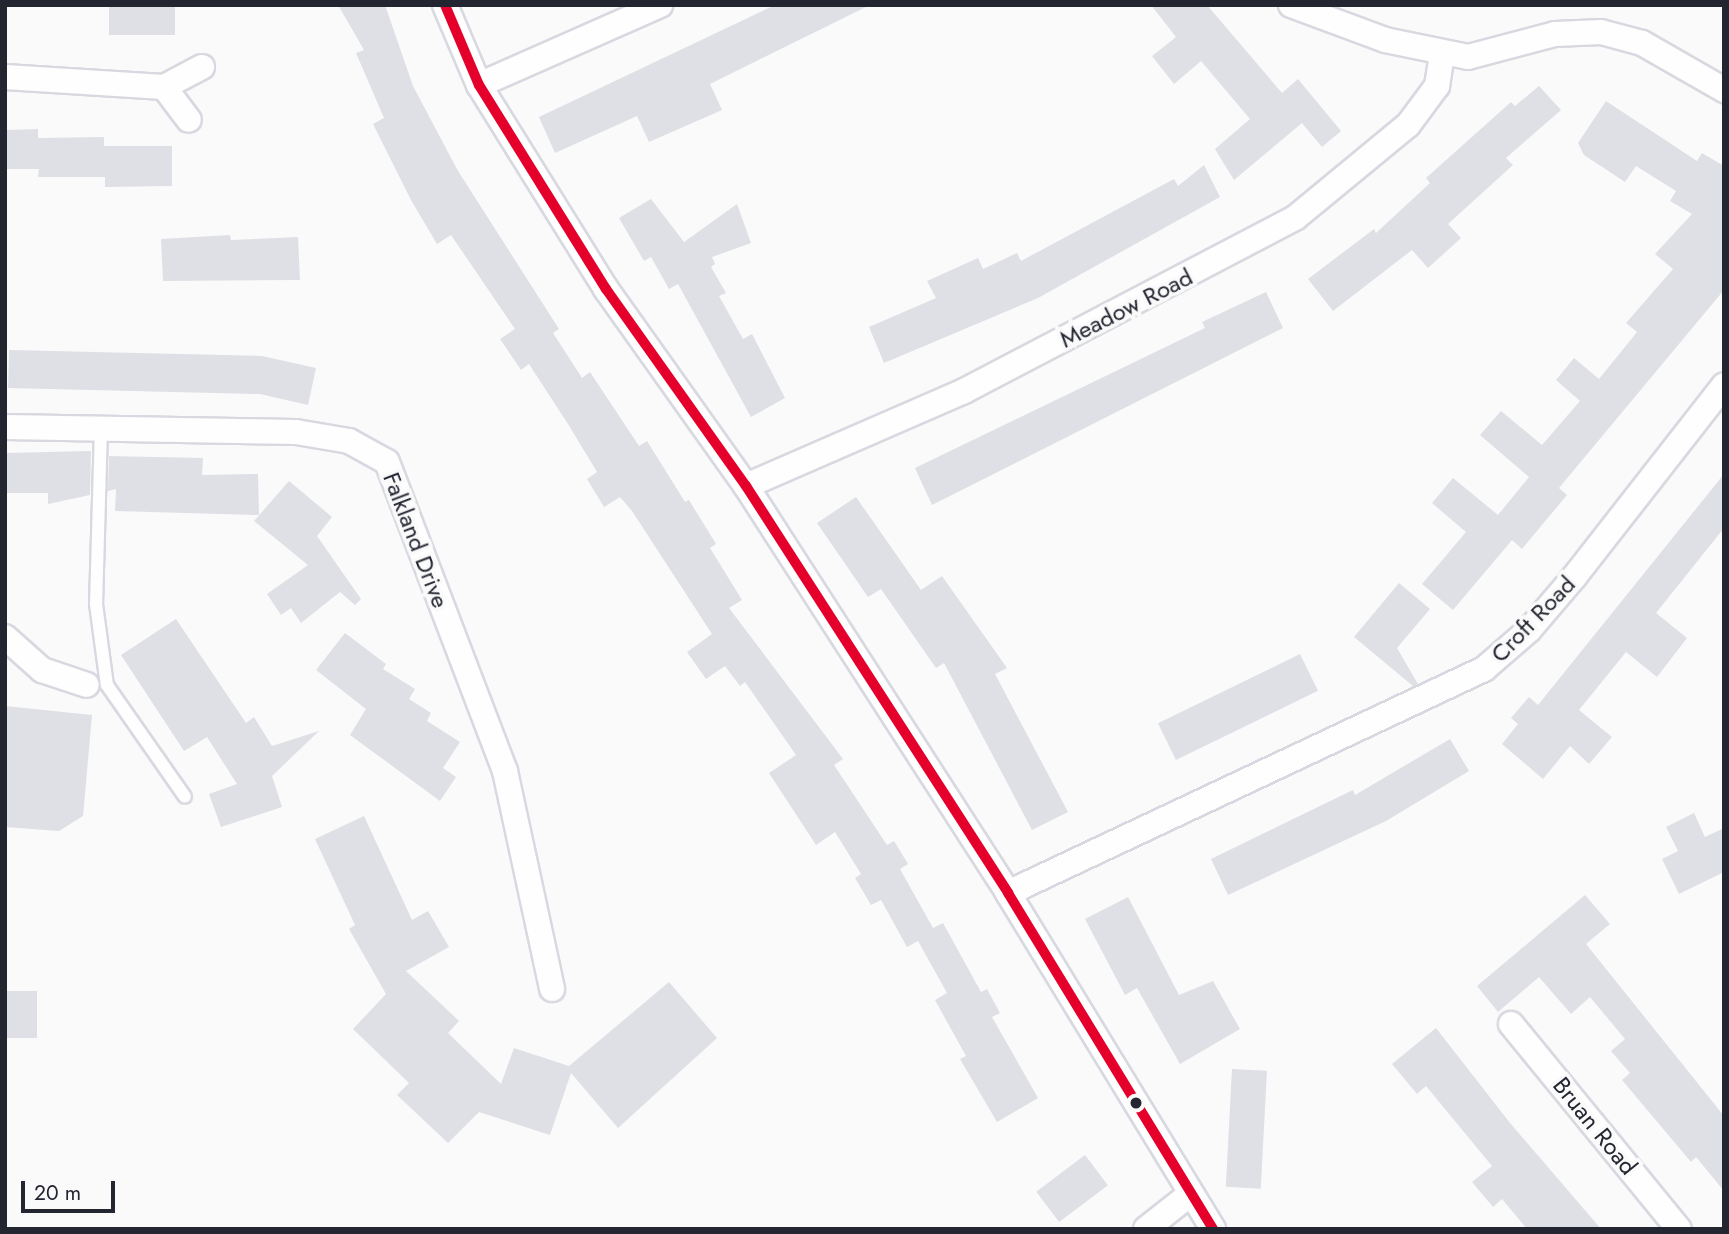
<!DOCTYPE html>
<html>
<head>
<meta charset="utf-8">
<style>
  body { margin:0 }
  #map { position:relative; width:1729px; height:1234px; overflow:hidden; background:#fafafa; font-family:Jost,sans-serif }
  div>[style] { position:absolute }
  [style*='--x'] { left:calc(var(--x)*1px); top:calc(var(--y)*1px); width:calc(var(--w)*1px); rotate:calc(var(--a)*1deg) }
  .building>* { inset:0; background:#dee0e6; transform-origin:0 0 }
  .roads { filter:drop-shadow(2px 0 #d8d9e0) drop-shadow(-2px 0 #d8d9e0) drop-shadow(0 2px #d8d9e0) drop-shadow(0 -2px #d8d9e0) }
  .lane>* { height:12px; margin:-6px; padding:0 6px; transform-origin:6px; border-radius:6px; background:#fefefe }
  .street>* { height:24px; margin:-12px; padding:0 12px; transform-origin:12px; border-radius:12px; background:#fefefe }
  .bus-1>* { height:10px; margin:-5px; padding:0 5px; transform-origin:5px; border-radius:5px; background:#e4002b }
  .dots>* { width:19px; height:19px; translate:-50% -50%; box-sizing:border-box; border:4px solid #fafafa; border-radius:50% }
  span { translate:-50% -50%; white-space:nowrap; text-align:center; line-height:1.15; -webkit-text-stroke:7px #fafafa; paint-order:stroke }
  .street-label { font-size:24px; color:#232531 }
  .frame { position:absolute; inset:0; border:7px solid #232531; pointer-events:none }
  .scale { position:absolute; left:21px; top:1181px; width:94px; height:32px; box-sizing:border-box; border:4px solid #232531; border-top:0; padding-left:9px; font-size:21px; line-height:24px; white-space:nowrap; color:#232531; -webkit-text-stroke:5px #fafafa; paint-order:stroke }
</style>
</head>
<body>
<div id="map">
  <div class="building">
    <i style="left:109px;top:5px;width:66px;height:30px"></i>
    <i style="clip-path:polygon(338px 5px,385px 5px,413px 86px,458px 171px,559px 329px,553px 333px,582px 378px,590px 372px,639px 446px,647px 441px,685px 502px,689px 500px,716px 544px,710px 548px,742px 600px,729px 608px,843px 759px,834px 765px,887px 845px,894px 841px,908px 864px,900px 869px,933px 928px,943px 923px,981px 992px,987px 989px,1000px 1013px,992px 1017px,1038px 1098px,997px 1122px,960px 1059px,966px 1056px,935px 1000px,947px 993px,918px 941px,907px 947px,881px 900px,871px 905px,855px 878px,861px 874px,835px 832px,816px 845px,769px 773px,796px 755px,745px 682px,740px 686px,725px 666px,706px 679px,687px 652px,712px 634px,632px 511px,620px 497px,604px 507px,587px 479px,597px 472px,568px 424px,529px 364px,521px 370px,500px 339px,515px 329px,451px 235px,437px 244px,411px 200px,373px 124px,384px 118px,356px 53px,364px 50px)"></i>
    <i style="clip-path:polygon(775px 5px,870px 5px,710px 84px,722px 110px,649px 142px,637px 116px,555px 153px,539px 117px)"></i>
    <i style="clip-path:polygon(1151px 5px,1207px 5px,1282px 93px,1298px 79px,1341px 131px,1322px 147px,1302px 123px,1234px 180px,1215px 149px,1250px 119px,1201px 61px,1174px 84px,1152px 56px,1176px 37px)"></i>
    <i style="clip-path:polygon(1539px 86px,1561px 110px,1506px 158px,1513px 165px,1448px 224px,1461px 238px,1428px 268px,1412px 250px,1333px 311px,1308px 279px,1374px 229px,1376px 233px,1430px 183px,1426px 178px,1511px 102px,1515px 106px)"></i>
    <i style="clip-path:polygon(1606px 101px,1697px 161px,1702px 153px,1724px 166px,1724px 290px,1559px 488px,1567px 495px,1522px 549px,1512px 540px,1453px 610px,1422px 584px,1466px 532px,1432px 503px,1453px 478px,1498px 515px,1529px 477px,1480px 435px,1501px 411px,1542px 445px,1580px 401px,1556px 380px,1574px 358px,1599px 379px,1637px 332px,1626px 323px,1673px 269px,1655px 254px,1692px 214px,1670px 201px,1676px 191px,1636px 166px,1625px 182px,1584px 155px,1578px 143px)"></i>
    <i style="clip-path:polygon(38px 129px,38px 138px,104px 137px,104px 146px,172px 146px,172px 186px,105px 187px,105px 177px,38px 177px,39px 169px,5px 169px,5px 130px)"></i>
    <i style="clip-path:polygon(1204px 165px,1220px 197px,1038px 298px,884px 363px,869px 327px,936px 298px,927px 281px,978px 258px,983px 269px,1017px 253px,1021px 261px,1174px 179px,1178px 186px)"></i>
    <i style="clip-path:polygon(651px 199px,684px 242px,737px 204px,751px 243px,712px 257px,715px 264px,711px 267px,726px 293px,719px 296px,743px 339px,752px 334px,785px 398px,751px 417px,678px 284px,669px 289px,651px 257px,644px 261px,619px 218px)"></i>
    <i style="clip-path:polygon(230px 235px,231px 240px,298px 237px,300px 280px,163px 281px,161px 239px)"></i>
    <i style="clip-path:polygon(1266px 292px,1283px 328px,932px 505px,915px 468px,1205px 328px,1202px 322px)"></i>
    <i style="clip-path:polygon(9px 350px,262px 356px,316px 368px,308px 405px,260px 394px,8px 388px)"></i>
    <i style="clip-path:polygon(91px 451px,90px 495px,48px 504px,48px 493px,5px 493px,5px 453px)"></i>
    <i style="clip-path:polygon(109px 456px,203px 458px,202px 475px,258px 474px,259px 515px,115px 511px,116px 489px,108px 491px)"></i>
    <i style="clip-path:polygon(1724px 474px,1724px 528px,1656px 613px,1687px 638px,1657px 677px,1626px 652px,1579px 710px,1612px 737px,1589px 764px,1570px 746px,1543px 779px,1502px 744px,1518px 724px,1511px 718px,1529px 697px,1538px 705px)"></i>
    <i style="clip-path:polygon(289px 481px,332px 517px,317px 536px,361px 599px,355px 605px,340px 592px,301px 623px,291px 608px,281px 615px,267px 594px,308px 565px,254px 521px)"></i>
    <i style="clip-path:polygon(856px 497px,921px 590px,942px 576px,1007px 668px,995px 674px,1068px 812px,1032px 830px,944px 663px,936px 668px,881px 589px,868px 597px,817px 523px)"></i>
    <i style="clip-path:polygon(1399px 583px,1430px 609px,1397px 648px,1418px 684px,1413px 686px,1354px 637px)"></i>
    <i style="clip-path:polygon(176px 619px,246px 723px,254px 717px,272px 746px,319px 731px,272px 776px,282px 807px,221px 827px,209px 794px,237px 784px,207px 737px,184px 751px,121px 655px)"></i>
    <i style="clip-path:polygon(345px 633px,386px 664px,383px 669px,415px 689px,409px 699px,431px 713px,427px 721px,460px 742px,443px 768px,456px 777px,440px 801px,350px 735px,366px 709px,316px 670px)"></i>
    <i style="left:1300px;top:654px;width:41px;height:158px;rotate:64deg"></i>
    <i style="clip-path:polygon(5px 706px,92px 715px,83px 816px,59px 831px,5px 827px)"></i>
    <i style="clip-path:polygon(1450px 739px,1469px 771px,1386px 821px,1228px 895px,1211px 859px,1353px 790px,1355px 795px)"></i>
    <i style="clip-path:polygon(1694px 813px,1705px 837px,1724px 828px,1724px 872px,1679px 894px,1662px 859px,1678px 851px,1666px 827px)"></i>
    <i style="clip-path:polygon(364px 816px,412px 920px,428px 911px,449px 947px,406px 971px,459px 1021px,448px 1033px,501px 1084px,514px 1048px,569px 1066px,669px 982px,717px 1038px,618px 1128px,571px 1073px,550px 1135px,479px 1112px,448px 1143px,397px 1095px,409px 1083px,353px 1029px,386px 994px,349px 929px,355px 925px,315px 839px)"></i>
    <i style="clip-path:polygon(1585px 895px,1610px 924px,1586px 944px,1724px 1116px,1724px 1191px,1696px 1157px,1691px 1162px,1622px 1080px,1630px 1073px,1611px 1051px,1625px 1039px,1590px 997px,1571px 1014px,1539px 977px,1498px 1012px,1477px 986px)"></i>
    <i style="clip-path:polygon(1128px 897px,1179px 995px,1213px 981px,1240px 1029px,1180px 1064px,1137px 988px,1125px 995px,1085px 919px)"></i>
    <i style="left:5px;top:991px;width:32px;height:47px"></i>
    <i style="clip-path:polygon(1436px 1028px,1510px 1123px,1601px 1229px,1527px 1229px,1502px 1199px,1493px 1207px,1472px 1182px,1492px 1166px,1426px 1086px,1417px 1094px,1392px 1064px)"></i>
    <i style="left:1232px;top:1069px;width:35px;height:118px;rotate:3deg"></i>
    <i style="left:1085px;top:1155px;width:38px;height:61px;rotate:53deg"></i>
  </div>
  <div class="roads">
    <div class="lane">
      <i style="--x:101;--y:427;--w:177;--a:91.6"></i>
      <i style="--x:96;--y:604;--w:82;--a:82.3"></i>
      <i style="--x:107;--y:685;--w:136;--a:55.1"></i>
    </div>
    <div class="street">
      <i style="--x:445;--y:5;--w:87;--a:67"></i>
      <i style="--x:479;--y:85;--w:240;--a:58.1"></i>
      <i style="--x:606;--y:289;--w:242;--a:54.6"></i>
      <i style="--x:746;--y:486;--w:484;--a:57.2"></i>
      <i style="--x:1008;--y:893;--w:394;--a:58.6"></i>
      <i style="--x:1291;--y:5;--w:100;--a:20.4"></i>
      <i style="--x:1385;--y:40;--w:85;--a:11.6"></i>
      <i style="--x:1468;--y:57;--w:90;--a:-14.8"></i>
      <i style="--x:1555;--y:34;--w:46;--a:-2.5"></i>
      <i style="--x:1601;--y:32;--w:42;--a:15"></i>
      <i style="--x:1642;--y:43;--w:95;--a:29.8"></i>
      <i style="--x:5;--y:77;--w:159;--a:3.6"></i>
      <i style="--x:164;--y:87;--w:41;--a:52.9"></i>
      <i style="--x:479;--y:85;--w:198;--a:-23.8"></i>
      <i style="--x:164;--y:87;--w:43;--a:-27.8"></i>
      <i style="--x:5;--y:427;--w:291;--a:1"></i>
      <i style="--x:296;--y:432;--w:54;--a:9.6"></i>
      <i style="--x:349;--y:441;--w:43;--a:28.9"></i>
      <i style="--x:387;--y:462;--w:331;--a:69.1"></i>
      <i style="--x:505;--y:771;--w:223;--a:77.8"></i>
      <i style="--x:746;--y:486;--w:238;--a:-23.5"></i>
      <i style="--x:964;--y:391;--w:373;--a:-27.6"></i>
      <i style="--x:1295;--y:218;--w:146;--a:-39.5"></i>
      <i style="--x:1408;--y:125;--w:49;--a:-53.4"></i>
      <i style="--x:1437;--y:86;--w:32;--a:-81"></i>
      <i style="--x:5;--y:637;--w:50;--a:41.7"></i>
      <i style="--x:42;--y:670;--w:47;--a:18.4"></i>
      <i style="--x:1008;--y:893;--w:526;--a:-25.2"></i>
      <i style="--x:1484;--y:669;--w:60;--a:-40.9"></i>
      <i style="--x:1529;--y:630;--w:71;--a:-49.6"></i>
      <i style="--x:1575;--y:576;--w:242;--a:-52"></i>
      <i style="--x:1511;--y:1024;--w:265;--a:50.7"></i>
      <i style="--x:1146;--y:1229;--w:55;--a:-38.3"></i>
    </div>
  </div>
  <div class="bus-1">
    <i style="--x:445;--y:5;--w:87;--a:67"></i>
    <i style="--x:479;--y:85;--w:240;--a:58.1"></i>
    <i style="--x:606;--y:289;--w:242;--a:54.6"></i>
    <i style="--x:746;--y:486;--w:484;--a:57.2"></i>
    <i style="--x:1008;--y:893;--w:394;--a:58.6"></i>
  </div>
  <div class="dots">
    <i style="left:1136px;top:1103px;background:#232531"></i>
  </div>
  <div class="street-label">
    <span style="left:1126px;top:308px;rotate:-27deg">Meadow Road</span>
    <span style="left:416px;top:540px;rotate:69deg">Falkland Drive</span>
    <span style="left:1533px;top:619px;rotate:-46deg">Croft Road</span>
    <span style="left:1595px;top:1126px;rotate:51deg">Bruan Road</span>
  </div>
  <div class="frame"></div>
  <div class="scale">20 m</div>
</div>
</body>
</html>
